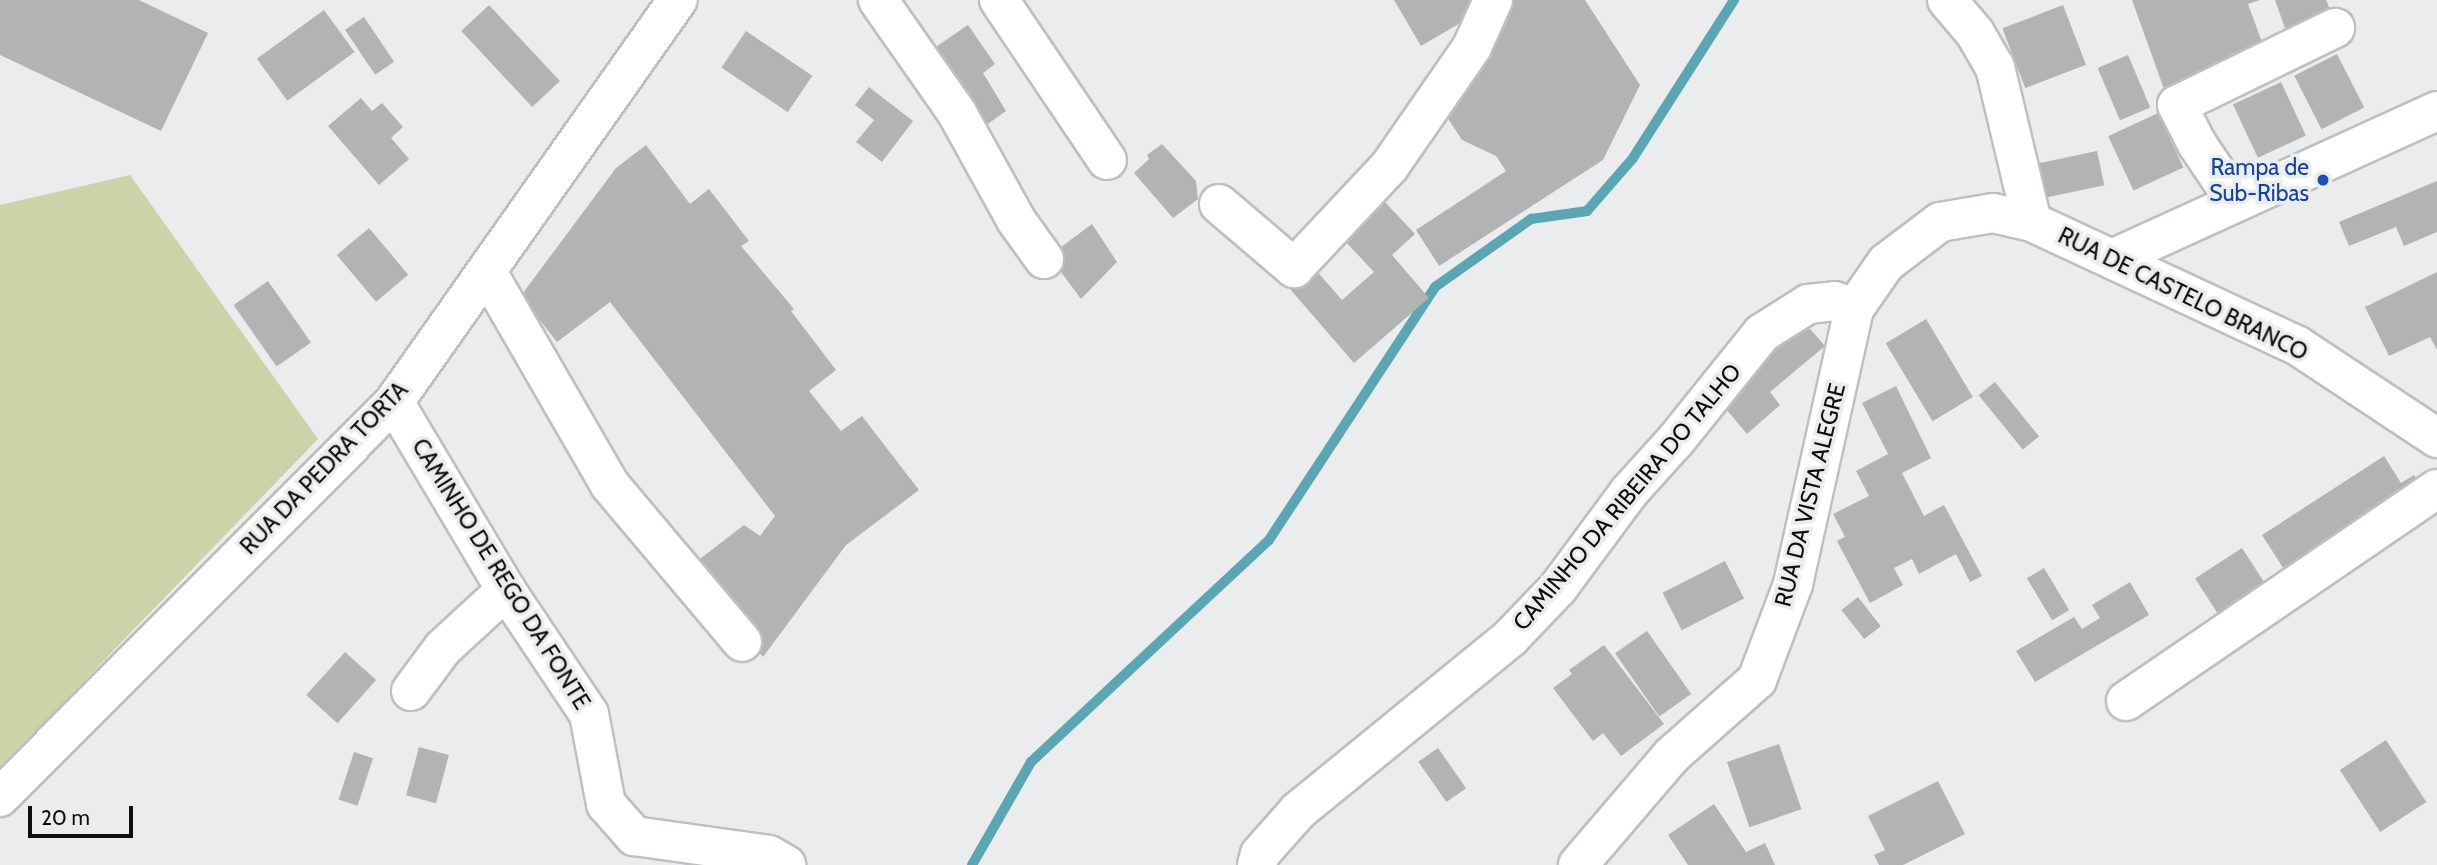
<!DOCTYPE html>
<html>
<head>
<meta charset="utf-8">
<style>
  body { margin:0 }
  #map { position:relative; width:2437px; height:865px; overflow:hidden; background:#eaecee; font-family:Cabin,sans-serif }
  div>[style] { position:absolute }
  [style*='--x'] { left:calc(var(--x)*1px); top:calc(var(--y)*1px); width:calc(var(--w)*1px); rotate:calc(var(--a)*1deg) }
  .green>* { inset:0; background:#ced2a9 }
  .stream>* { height:10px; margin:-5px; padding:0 5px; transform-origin:5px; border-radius:5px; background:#5ca6b3 }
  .building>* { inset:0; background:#b1b3b5; transform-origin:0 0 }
  .roads { filter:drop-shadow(2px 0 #bdbfc1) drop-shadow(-2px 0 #bdbfc1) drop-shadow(0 2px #bdbfc1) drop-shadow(0 -2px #bdbfc1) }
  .minor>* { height:38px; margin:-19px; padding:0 19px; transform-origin:19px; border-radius:19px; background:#fff }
  .dots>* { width:19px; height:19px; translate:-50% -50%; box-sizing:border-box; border:4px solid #eaecee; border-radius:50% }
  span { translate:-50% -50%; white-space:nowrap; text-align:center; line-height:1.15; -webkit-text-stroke:7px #eaecee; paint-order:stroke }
  .transit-label { font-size:23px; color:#164399 }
  .right { translate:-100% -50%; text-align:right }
  .street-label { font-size:23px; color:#0d0d0e }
  .scale { position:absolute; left:28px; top:806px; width:105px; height:32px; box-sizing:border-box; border:4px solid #0d0d0e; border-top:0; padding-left:9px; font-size:21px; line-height:24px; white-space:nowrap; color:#0d0d0e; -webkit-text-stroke:5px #eaecee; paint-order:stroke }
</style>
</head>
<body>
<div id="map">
  <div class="green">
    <i style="clip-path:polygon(130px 175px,318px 439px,0 768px,0 205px)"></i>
  </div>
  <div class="stream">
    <i style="--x:972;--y:865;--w:119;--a:-60.2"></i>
    <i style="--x:1031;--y:762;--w:325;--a:-43"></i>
    <i style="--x:1269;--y:540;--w:303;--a:-56.7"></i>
    <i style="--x:1435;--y:287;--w:118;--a:-35.3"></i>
    <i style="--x:1531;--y:219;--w:57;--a:-8.1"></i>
    <i style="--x:1587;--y:211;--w:70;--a:-49"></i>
    <i style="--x:1633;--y:158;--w:188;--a:-57.4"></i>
  </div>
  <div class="building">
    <i style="clip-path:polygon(0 0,139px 0,208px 33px,161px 131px,0 55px)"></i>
    <i style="clip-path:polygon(1394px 0,1480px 0,1474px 15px,1421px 46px)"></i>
    <i style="clip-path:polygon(1512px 0,1585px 0,1640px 85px,1603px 160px,1439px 266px,1416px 230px,1506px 171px,1496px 156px,1462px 140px,1441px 108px,1467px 91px)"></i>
    <i style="clip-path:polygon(2132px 0,2260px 0,2248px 4px,2266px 53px,2164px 89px)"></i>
    <i style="clip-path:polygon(2275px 0,2326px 0,2332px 14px,2286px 31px)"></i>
    <i style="left:489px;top:5px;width:104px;height:38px;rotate:47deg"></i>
    <i style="left:2063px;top:5px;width:64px;height:65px;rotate:69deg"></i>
    <i style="left:324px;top:10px;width:52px;height:83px;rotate:54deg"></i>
    <i style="left:364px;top:17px;width:54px;height:23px;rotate:56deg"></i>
    <i style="clip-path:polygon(968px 25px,995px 64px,983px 73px,1006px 111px,978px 131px,927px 53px)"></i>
    <i style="left:746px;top:31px;width:80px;height:44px;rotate:34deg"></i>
    <i style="left:2337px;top:54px;width:60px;height:48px;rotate:63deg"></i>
    <i style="left:2128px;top:55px;width:57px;height:33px;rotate:67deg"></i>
    <i style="left:2281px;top:82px;width:59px;height:53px;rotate:65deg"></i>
    <i style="clip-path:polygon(869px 87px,913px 121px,882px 162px,856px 142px,874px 120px,855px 105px)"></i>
    <i style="clip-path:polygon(361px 98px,372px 111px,382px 103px,403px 127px,391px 138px,409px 159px,379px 185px,328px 126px)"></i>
    <i style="left:2158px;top:113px;width:60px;height:55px;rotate:65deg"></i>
    <i style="clip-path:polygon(1162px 144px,1196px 181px,1198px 199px,1173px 218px,1134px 173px,1149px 159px,1147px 155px)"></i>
    <i style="clip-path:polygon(646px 145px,690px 204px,709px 189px,749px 241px,741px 246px,794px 309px,791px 311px,836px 370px,809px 391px,841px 431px,862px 416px,919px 490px,846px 545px,763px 657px,692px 565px,744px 525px,760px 536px,775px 516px,610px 302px,557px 342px,535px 314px,517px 301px,616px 168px)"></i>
    <i style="left:2097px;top:151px;width:35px;height:63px;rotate:78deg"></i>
    <i style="clip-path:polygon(2437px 181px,2437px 232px,2404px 246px,2396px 227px,2349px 246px,2339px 222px)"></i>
    <i style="clip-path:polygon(1384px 201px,1415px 234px,1392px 255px,1429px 298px,1354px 363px,1290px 289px,1314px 268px,1342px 300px,1374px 272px,1343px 239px)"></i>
    <i style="clip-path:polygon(1092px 224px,1117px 262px,1081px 299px,1049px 256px)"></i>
    <i style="left:369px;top:228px;width:61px;height:42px;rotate:50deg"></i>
    <i style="clip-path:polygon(2437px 272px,2437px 350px,2430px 337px,2389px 356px,2365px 307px)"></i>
    <i style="left:268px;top:281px;width:75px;height:42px;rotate:55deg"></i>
    <i style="left:1926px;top:319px;width:91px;height:47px;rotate:59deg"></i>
    <i style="clip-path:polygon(1804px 322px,1825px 346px,1770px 392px,1780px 405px,1747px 434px,1716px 397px)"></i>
    <i style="left:1995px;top:382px;width:70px;height:21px;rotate:51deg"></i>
    <i style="clip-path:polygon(1896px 386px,1931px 458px,1902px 473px,1924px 516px,1944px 505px,1982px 576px,1970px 582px,1956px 554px,1919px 574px,1912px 559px,1894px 568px,1903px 585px,1870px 603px,1837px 541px,1845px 537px,1833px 514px,1869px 496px,1856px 471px,1888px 454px,1862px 403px)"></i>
    <i style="clip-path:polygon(2384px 456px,2401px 483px,2414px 475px,2424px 489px,2289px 577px,2262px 535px)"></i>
    <i style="left:2242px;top:548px;width:48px;height:56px;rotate:57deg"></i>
    <i style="left:1725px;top:561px;width:42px;height:70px;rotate:63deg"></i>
    <i style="left:2044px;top:568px;width:49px;height:20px;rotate:59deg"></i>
    <i style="clip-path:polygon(2130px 582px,2149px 615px,2035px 682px,2016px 651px,2074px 617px,2082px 629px,2100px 618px,2092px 605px)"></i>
    <i style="left:1858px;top:597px;width:37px;height:21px;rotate:52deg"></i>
    <i style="left:1647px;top:631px;width:77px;height:39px;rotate:55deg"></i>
    <i style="clip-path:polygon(1604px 645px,1664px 724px,1621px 756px,1603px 733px,1593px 741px,1553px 688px,1572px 674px,1569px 670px)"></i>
    <i style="left:345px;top:652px;width:42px;height:58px;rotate:42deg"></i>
    <i style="left:2386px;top:740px;width:74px;height:55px;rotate:57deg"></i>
    <i style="left:1779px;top:744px;width:69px;height:55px;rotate:71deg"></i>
    <i style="left:419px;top:747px;width:31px;height:50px;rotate:15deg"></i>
    <i style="left:1438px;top:748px;width:49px;height:24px;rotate:55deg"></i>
    <i style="left:354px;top:752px;width:20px;height:50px;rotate:18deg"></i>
    <i style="clip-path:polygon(1938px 781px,1965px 834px,1903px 865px,1879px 865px,1874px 855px,1885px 850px,1868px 816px)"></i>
    <i style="clip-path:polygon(1714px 804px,1746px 852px,1765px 843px,1775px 865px,1688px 865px,1668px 835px)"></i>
  </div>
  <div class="roads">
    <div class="minor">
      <i style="--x:878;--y:0;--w:138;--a:55"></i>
      <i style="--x:957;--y:113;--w:122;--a:61.1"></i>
      <i style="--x:1016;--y:220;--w:48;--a:54.3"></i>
      <i style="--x:999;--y:0;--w:193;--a:56"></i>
      <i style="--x:1947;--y:0;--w:43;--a:49.7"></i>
      <i style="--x:1975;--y:33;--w:39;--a:60"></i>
      <i style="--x:1995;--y:67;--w:159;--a:76.6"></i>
      <i style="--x:2236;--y:202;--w:70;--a:-123.9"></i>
      <i style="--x:2197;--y:144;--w:44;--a:-117.1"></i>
      <i style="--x:2177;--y:105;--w:176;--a:-26"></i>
      <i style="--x:1219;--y:204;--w:99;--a:40.5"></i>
      <i style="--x:1294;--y:268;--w:139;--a:-46.8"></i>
      <i style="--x:1389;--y:167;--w:146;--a:-55.3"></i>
      <i style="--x:1472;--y:47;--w:51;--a:-65.9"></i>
      <i style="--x:2112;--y:259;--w:357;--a:-24.5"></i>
      <i style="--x:487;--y:272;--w:246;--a:60"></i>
      <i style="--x:610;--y:485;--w:205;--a:49.9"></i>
      <i style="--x:394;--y:402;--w:219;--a:59.2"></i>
      <i style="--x:506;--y:590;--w:149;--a:56.2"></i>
      <i style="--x:589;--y:714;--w:92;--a:79.3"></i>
      <i style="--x:606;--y:804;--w:43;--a:48.8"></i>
      <i style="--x:634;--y:836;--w:136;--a:8"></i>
      <i style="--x:769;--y:855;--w:20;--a:30"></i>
      <i style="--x:411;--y:691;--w:54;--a:-53.3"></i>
      <i style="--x:443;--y:648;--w:86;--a:-42.6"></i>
      <i style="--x:2126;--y:701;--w:376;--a:-34.3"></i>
      <i style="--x:0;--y:797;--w:558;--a:-45.07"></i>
      <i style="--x:394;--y:402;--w:492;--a:-54.8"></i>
      <i style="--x:1257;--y:865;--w:11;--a:-75"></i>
      <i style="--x:1260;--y:854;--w:57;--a:-48.5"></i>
      <i style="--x:1298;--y:811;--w:275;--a:-39.2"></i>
      <i style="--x:1511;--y:637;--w:68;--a:-46.2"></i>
      <i style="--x:1558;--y:588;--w:119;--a:-53.5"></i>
      <i style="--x:1629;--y:492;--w:70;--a:-47.9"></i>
      <i style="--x:1676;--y:440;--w:137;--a:-51.2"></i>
      <i style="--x:1762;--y:333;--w:54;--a:-32.2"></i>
      <i style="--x:1808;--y:304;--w:27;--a:-6"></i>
      <i style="--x:1835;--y:301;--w:21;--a:23"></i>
      <i style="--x:1578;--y:865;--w:143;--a:-49.5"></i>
      <i style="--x:1671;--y:756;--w:115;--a:-41.5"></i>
      <i style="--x:1757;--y:680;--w:103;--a:-69.4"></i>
      <i style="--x:1793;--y:584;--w:282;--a:-77.5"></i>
      <i style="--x:1854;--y:309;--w:56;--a:-55.2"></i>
      <i style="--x:1886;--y:263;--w:68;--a:-37.2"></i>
      <i style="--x:1940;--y:222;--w:54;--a:-9.6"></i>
      <i style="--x:1993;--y:213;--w:40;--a:13"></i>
      <i style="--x:2032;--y:222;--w:293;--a:25"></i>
      <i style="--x:2298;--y:346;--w:167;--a:33.5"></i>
    </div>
  </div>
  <div class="dots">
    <i style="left:2323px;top:180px;background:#1a4fb4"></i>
  </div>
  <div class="transit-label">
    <span class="right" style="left:2309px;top:180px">Rampa de<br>Sub-Ribas</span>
  </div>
  <div class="street-label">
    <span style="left:2183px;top:294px;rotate:26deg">RUA DE CASTELO BRANCO</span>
    <span style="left:324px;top:468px;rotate:-46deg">RUA DA PEDRA TORTA</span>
    <span style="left:1810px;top:495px;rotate:-76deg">RUA DA VISTA ALEGRE</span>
    <span style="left:1627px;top:497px;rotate:-50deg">CAMINHO DA RIBEIRA DO TALHO</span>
    <span style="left:501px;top:574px;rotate:58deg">CAMINHO DE REGO DA FONTE</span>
  </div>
  <div class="scale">20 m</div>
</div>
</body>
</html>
